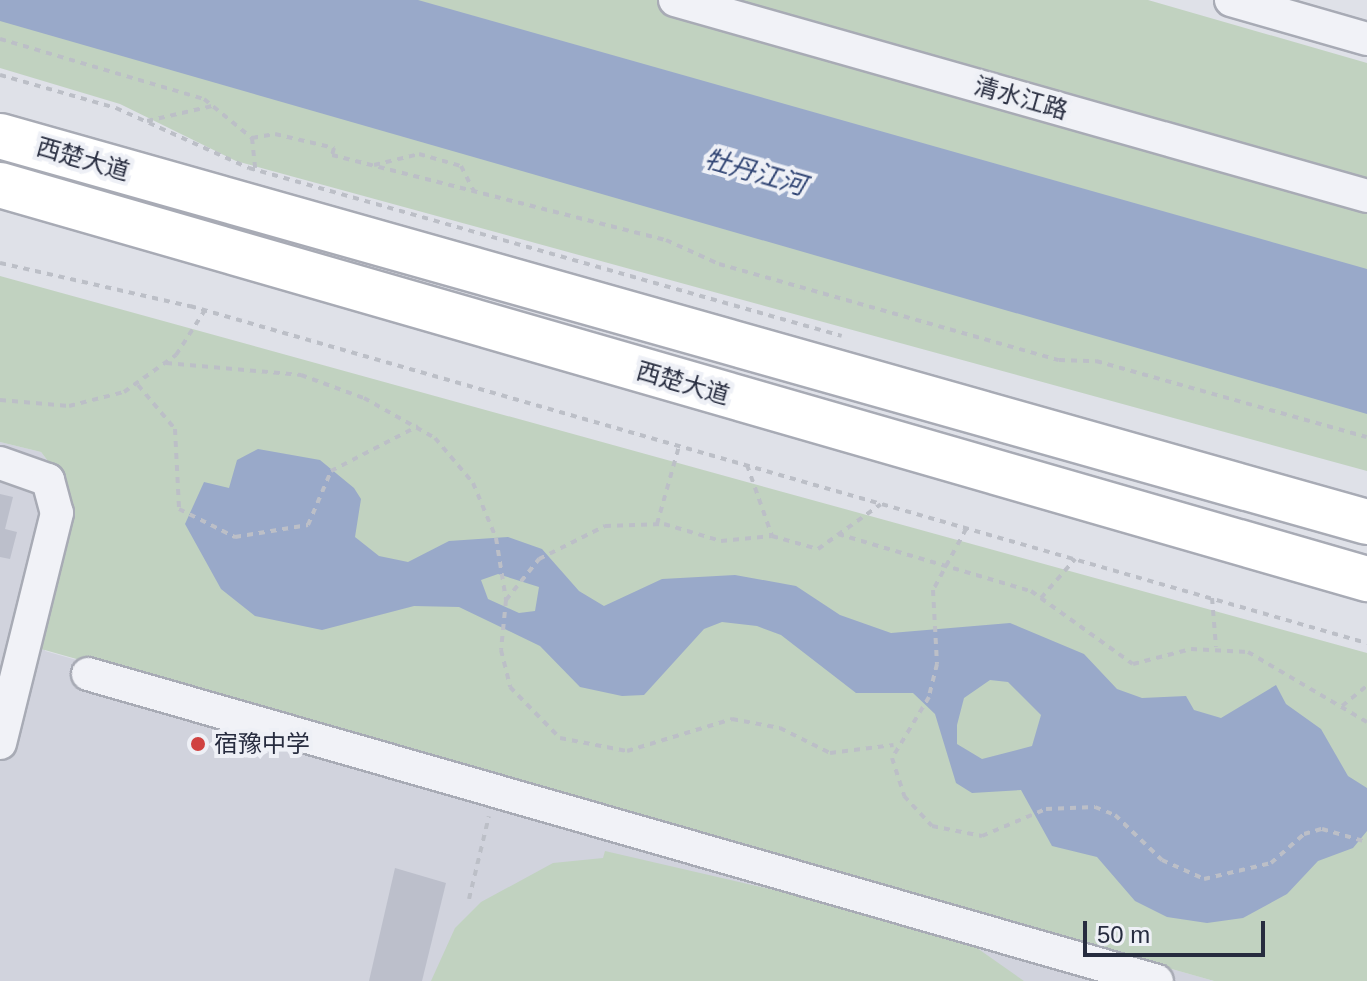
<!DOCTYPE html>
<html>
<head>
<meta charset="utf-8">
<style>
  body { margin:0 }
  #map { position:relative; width:1367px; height:981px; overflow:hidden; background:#dfe1e8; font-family:Arial,"Noto Sans SC",sans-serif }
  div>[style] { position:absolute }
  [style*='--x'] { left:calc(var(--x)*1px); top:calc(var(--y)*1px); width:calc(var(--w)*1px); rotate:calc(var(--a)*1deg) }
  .built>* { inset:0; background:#d1d3dd }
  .green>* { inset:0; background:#c1d2c0 }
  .water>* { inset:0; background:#99a9c9 }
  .building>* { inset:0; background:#bcbfcb }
  .path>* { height:4px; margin-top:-2px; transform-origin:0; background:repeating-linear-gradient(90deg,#bcbfc7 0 6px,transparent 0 12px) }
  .roads { filter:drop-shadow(2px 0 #a8abb5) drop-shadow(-2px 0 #a8abb5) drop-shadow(0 2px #a8abb5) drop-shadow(0 -2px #a8abb5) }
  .minor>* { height:32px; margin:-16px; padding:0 16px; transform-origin:16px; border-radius:16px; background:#f1f2f7 }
  .highway>* { height:44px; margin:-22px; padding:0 22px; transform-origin:22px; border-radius:22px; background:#fff }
  .dots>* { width:22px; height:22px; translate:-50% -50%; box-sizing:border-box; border:4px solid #eef0f6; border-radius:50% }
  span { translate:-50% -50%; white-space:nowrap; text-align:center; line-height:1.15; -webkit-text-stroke:8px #eef0f6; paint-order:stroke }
  .street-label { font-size:24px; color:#272c3f }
  .poi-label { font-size:24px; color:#272c3f }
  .left { translate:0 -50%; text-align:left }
  .water-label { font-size:26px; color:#314574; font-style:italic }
  .scale { position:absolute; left:1083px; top:921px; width:182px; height:36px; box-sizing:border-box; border:4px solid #272c3f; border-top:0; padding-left:10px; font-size:24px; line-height:28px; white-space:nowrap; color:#272c3f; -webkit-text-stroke:6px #eef0f6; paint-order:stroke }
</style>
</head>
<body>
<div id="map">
  <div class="built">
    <i style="clip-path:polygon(0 442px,41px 452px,61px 478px,45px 651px,1214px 981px,0 981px)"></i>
  </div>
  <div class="green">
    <i style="clip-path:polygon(0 0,1148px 0,1367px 63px,1367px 471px,236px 161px,120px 104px,0 68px)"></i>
    <i style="clip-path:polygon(0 276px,1367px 653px,1367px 981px,1214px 981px,27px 645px,61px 478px,41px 452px,0 442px)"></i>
    <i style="clip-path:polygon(605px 851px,969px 935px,967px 941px,1024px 981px,431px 981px,455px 928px,481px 902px,553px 863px,603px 858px)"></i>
  </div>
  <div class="water">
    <i style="clip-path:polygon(0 0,418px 0,1367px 269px,1367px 414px,0 21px)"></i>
    <i style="clip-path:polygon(evenodd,258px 449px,320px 460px,354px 488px,361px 499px,355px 537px,379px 556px,408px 562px,449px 541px,508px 537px,542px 549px,579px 591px,604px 606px,662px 579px,735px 575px,796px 586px,840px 615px,891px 633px,1010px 623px,1084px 654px,1117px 689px,1142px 698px,1186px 696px,1194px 710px,1221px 718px,1276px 685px,1286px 704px,1321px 729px,1348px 776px,1367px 788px,1367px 831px,1353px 848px,1318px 861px,1287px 894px,1243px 918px,1207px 923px,1167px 917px,1135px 901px,1097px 857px,1052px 846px,1021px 790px,972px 793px,956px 783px,935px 714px,913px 693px,856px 693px,781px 635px,757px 626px,722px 622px,704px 629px,644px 695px,622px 696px,580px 687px,540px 646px,459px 607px,414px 606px,322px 630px,255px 616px,221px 589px,185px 524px,204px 482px,229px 488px,237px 460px,258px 449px,498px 574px,539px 587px,535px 611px,519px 613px,488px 599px,481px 580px,498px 574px,258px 449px,990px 680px,1008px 682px,1041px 715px,1032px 746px,982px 759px,957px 744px,957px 725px,964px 698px,990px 680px)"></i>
  </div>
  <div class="building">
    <i style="clip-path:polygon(0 494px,13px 497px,5px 529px,17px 532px,10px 559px,0 557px)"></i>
    <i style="clip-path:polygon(395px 868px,446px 883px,422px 981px,369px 981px)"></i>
  </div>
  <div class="path">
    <i style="--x:0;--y:39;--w:213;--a:16.4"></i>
    <i style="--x:204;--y:99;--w:62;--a:39.1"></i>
    <i style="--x:252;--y:138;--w:30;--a:84"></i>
    <i style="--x:0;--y:75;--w:121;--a:15.9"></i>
    <i style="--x:116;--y:108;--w:146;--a:24.3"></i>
    <i style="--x:249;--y:168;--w:616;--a:15.82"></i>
    <i style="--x:147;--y:121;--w:67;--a:-13"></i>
    <i style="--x:252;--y:138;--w:23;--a:-10"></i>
    <i style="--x:275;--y:134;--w:61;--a:13.3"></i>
    <i style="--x:334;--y:148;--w:7;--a:106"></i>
    <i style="--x:332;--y:155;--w:345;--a:14.3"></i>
    <i style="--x:666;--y:240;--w:58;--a:24.4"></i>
    <i style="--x:719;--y:264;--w:353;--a:15.8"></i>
    <i style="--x:1059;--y:360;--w:37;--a:2"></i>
    <i style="--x:1096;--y:361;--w:281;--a:15.7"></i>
    <i style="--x:374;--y:165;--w:46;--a:-13.7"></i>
    <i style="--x:419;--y:154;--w:44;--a:15.9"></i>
    <i style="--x:461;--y:166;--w:28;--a:63"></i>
    <i style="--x:0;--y:263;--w:195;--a:12.8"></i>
    <i style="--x:190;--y:306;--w:1224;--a:15.98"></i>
    <i style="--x:166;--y:363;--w:136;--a:5.1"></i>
    <i style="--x:301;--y:375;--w:67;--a:20.1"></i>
    <i style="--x:364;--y:398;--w:81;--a:29.4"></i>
    <i style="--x:435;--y:438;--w:59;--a:49.8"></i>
    <i style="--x:473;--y:483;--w:60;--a:67.3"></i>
    <i style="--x:496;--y:538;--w:63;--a:80.8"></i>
    <i style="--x:506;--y:600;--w:50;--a:95.7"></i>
    <i style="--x:501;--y:650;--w:38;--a:76"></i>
    <i style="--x:510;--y:687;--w:71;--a:45.6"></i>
    <i style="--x:560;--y:738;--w:68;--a:11"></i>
    <i style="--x:627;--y:751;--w:110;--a:-16.9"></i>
    <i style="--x:732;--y:719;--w:49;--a:10.6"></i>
    <i style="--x:780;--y:728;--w:56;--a:26.6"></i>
    <i style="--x:830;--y:753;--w:64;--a:-7.1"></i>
    <i style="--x:138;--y:385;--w:57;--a:49.9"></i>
    <i style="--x:175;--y:429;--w:80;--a:87.1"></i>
    <i style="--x:179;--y:509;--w:63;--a:26.6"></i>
    <i style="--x:235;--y:537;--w:74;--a:-9.3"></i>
    <i style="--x:308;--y:525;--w:59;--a:-66.9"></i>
    <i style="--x:331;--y:471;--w:98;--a:-27.3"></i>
    <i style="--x:0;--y:400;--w:69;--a:5"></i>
    <i style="--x:69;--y:406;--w:57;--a:-14.3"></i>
    <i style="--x:124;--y:392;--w:64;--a:-35.4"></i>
    <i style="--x:176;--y:355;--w:54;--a:-57.2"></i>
    <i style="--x:747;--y:465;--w:75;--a:70.6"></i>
    <i style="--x:772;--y:536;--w:48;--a:15.8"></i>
    <i style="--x:818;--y:549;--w:77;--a:-35.5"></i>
    <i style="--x:657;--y:524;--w:81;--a:-74.2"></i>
    <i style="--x:966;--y:529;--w:69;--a:118.4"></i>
    <i style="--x:933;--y:590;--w:74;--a:86.9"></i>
    <i style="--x:937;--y:664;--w:34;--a:104"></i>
    <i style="--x:929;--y:697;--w:71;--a:121.2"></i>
    <i style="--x:892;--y:758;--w:40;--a:72"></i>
    <i style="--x:904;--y:796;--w:41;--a:47"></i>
    <i style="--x:932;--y:826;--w:51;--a:11.3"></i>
    <i style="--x:982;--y:836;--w:69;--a:-22.9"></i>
    <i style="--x:1046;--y:809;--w:49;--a:-2.3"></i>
    <i style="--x:1095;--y:807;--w:22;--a:22"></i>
    <i style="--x:1115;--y:815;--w:65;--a:43.8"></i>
    <i style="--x:1162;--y:860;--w:46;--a:24.3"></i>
    <i style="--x:1204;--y:879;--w:69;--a:-13.4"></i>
    <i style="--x:1271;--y:863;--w:44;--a:-41.3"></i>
    <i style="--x:1304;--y:834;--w:19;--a:-16"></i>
    <i style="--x:1322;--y:829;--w:47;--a:16.1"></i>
    <i style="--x:838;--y:534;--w:201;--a:16.5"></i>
    <i style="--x:1031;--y:591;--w:125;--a:35.6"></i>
    <i style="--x:1133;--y:664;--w:60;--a:-14.5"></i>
    <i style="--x:1191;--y:649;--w:57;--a:3"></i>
    <i style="--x:1248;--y:652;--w:138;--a:30.5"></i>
    <i style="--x:1041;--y:598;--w:52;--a:-48.9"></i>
    <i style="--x:1212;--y:598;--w:49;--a:85.3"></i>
    <i style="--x:506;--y:600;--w:53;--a:-51.2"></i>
    <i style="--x:539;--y:559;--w:74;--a:-26.6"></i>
    <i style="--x:605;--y:526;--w:59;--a:-1.9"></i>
    <i style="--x:664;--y:524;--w:59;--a:16.6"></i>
    <i style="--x:721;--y:541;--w:51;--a:-5.6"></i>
    <i style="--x:1342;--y:706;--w:32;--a:-39"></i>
    <i style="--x:469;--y:899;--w:85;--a:-76.5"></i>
  </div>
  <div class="roads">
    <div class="minor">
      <i style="--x:675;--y:0;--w:719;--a:15.81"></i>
      <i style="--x:1231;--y:0;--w:141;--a:16"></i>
      <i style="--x:0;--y:463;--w:51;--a:19.5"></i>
      <i style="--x:48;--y:480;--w:34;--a:75"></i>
      <i style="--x:57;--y:513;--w:237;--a:103.9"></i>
      <i style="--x:88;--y:674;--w:1112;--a:16.02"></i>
    </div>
    <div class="highway">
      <i style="--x:0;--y:136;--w:1420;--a:15.77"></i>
      <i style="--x:0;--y:185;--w:1423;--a:16.08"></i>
    </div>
  </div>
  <div class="dots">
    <i style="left:198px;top:744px;background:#d04241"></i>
  </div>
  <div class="street-label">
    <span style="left:1021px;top:98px;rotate:16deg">清水江路</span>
    <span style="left:83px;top:159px;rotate:16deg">西楚大道</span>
    <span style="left:683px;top:383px;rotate:16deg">西楚大道</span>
  </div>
  <div class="poi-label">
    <span class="left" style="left:214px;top:744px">宿豫中学</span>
  </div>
  <div class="water-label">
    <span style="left:755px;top:173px;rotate:16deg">牡丹江河</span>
  </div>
  <div class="scale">50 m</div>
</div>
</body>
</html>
